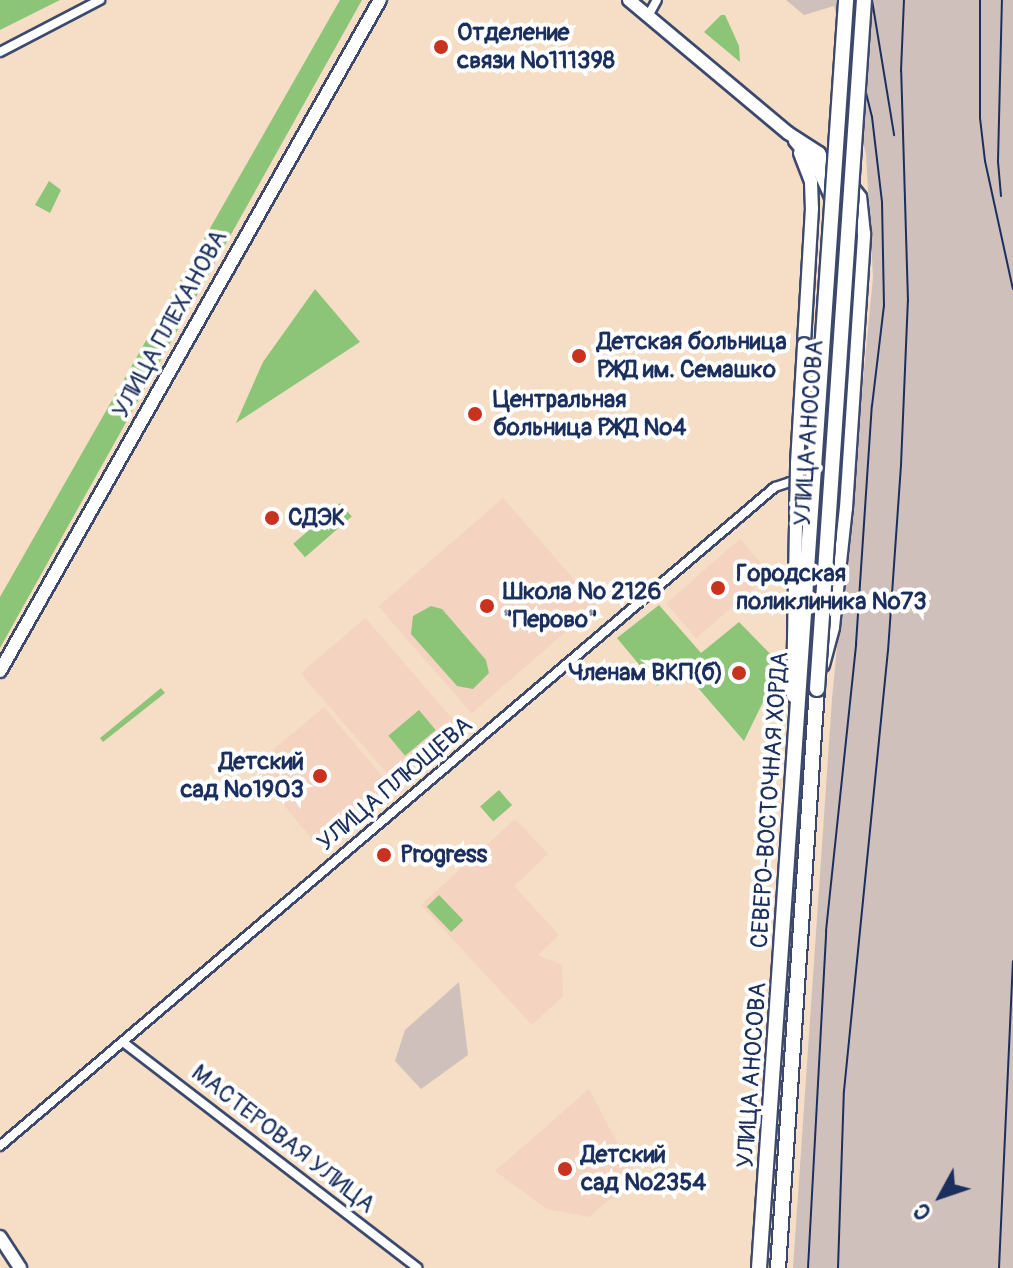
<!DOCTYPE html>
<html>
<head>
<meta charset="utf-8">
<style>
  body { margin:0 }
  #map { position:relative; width:1013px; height:1268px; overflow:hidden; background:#f5dec5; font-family:Pangolin,sans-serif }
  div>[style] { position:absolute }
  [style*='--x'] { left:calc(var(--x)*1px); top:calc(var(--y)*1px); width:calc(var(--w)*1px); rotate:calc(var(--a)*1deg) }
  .built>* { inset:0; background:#f4d3c0; transform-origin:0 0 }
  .industrial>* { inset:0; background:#d0c0bc }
  .green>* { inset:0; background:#8dc578; transform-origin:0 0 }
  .roads { filter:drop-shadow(2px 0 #3c496d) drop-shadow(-2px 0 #3c496d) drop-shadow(0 2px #3c496d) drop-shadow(0 -2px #3c496d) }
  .street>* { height:8px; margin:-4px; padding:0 4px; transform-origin:4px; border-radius:4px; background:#fff }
  .secondary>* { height:12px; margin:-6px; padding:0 6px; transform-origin:6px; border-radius:6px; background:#fff }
  .primary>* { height:14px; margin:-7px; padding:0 7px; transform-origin:7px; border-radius:7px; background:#fff }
  .rail>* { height:2px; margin:-1px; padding:0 1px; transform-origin:1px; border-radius:1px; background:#1b2f5e }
  .bridges { filter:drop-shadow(2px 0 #3c496d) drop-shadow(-2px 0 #3c496d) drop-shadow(0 2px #3c496d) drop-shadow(0 -2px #3c496d) }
  .secondary-bridge>* { height:12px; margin:-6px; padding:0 6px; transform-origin:6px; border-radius:6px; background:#fff }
  .primary-bridge>* { height:14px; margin:-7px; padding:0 7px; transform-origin:7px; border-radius:7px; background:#fff }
  .dots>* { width:22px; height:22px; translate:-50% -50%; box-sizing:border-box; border:4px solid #fff; border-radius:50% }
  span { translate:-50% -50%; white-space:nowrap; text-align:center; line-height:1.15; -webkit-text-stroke:8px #fff; paint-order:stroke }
  .poi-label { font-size:24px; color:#1b2f5e; font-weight:700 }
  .left { translate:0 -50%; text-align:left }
  .right { translate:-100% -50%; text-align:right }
  .street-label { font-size:24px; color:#1b2f5e }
  .north { position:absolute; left:901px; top:1156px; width:80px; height:80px; -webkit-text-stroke:6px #fff; paint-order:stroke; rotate:230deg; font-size:22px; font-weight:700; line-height:32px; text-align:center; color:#1b2f5e }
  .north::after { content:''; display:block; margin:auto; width:28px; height:36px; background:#1b2f5e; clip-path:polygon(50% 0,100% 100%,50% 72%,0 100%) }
</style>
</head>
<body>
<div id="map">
  <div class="built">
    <i style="left:503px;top:498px;width:142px;height:165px;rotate:49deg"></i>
    <i style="left:740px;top:539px;width:46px;height:98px;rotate:49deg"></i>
    <i style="left:365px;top:618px;width:149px;height:85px;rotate:49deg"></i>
    <i style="left:324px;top:707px;width:101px;height:94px;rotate:50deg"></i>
    <i style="clip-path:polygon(515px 819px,548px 854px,514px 886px,559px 935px,538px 955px,562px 965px,563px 996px,532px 1025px,421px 905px)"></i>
    <i style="clip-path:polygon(589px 1089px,635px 1177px,589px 1217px,547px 1209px,495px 1171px)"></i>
  </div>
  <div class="industrial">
    <i style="clip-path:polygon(786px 0,1013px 0,1013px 1268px,793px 1268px,832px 699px,873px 277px,866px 155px,834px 6px,804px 15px)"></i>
    <i style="clip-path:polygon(459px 982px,468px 1055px,421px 1089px,395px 1061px,405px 1030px)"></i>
  </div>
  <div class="green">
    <i style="clip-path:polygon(0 0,60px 0,0 30px)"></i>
    <i style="clip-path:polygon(340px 0,362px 0,0 648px,0 597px)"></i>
    <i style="clip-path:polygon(721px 15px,725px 15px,739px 46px,740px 62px,704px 32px)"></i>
    <i style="clip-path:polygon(49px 181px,61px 190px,50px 213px,35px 205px)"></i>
    <i style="clip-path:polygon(315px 289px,360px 342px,236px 423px,263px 362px)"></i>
    <i style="left:340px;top:503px;width:18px;height:62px;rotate:49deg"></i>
    <i style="clip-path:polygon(659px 605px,701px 653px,739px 622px,781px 665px,744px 741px,686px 674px,676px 672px,657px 686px,617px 638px)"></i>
    <i style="clip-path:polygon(431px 606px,442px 609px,486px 660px,489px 673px,473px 689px,457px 686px,411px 634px,413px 616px)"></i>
    <i style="clip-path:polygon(161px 688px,165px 693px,103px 742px,100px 738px)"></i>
    <i style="left:419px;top:710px;width:26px;height:40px;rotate:50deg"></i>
    <i style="left:499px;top:790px;width:20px;height:25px;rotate:49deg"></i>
    <i style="left:439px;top:895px;width:35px;height:17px;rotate:46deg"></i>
  </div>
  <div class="roads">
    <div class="street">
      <i style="--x:648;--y:16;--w:18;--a:-61"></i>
      <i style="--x:0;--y:52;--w:113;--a:-27.5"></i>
      <i style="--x:123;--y:1042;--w:371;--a:37.5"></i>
      <i style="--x:0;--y:1146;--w:1017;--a:-40.38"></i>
      <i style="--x:775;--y:487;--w:16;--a:-18"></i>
      <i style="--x:790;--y:482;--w:38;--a:5"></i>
    </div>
    <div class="secondary">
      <i style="--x:629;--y:0;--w:207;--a:39.9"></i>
      <i style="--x:788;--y:133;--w:37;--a:33"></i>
      <i style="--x:819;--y:153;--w:49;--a:61.9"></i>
      <i style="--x:842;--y:196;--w:23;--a:85"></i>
      <i style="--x:795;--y:141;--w:38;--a:50"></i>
      <i style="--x:819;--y:170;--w:32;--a:66"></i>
      <i style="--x:800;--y:153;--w:31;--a:69"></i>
      <i style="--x:811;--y:182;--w:26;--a:88"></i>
      <i style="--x:812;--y:208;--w:136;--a:93.4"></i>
      <i style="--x:823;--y:665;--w:39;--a:-75"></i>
      <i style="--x:833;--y:627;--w:120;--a:-83.8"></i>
      <i style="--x:846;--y:508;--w:275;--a:-86.2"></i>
      <i style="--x:864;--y:234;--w:37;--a:-96"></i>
      <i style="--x:860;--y:197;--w:46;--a:-127.9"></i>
      <i style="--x:0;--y:671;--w:771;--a:-60.48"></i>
      <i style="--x:0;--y:1237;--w:37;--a:57"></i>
    </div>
    <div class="primary">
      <i style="--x:778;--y:1268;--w:580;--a:-86.15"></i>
    </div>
  </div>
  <div class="rail">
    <i style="--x:872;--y:0;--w:137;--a:80.7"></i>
    <i style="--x:980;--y:0;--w:118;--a:90"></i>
    <i style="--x:980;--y:118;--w:43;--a:83.4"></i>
    <i style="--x:985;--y:161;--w:131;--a:77.7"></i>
    <i style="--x:1001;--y:196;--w:35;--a:-95"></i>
    <i style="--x:998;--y:161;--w:161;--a:-88.6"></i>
    <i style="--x:808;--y:1268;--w:337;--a:-86.9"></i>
    <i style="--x:826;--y:931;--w:289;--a:-84"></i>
    <i style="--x:856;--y:644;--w:239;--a:-86.2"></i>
    <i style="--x:872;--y:406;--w:101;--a:-83.2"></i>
    <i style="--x:884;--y:306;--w:104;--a:-91.1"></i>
    <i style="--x:882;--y:202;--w:86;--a:-96.7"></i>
    <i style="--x:872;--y:117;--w:121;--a:-103.9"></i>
    <i style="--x:838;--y:1268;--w:177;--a:-88.1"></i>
    <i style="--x:844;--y:1091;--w:442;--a:-84.3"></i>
    <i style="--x:888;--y:651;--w:186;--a:-86"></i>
    <i style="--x:901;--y:465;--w:164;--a:-87.6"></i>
    <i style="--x:908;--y:301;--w:230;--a:-91.7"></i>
    <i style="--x:901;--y:71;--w:71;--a:-87.6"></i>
    <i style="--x:999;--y:1268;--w:307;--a:-87.4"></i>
  </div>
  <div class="bridges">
    <div class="secondary-bridge">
      <i style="--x:793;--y:696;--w:233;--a:-89"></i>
      <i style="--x:797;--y:463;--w:119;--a:-86.6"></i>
    </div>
    <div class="primary-bridge">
      <i style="--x:817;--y:689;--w:691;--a:-86.1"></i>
      <i style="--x:759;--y:1268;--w:1271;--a:-86.07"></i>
    </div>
  </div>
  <div class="dots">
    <i style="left:441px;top:47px;background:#c8321e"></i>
    <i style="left:579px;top:356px;background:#c8321e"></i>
    <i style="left:475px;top:414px;background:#c8321e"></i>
    <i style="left:272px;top:518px;background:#c8321e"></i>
    <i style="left:718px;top:588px;background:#c8321e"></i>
    <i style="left:487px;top:606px;background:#c8321e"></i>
    <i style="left:739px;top:673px;background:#c8321e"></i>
    <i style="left:320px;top:776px;background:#c8321e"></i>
    <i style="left:384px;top:855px;background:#c8321e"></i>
    <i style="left:565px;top:1169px;background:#c8321e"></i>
  </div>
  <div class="poi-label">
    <span class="left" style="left:457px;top:47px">Отделение<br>связи №111398</span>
    <span class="left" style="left:597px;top:356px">Детская больница<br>РЖД им. Семашко</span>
    <span class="left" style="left:493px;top:414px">Центральная<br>больница РЖД №4</span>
    <span class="left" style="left:288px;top:518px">СДЭК</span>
    <span class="left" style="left:736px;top:588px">Городская<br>поликлиника №73</span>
    <span class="left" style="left:503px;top:606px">Школа № 2126<br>"Перово"</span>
    <span class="right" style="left:723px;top:673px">Членам ВКП(б)</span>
    <span class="right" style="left:304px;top:776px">Детский<br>сад №1903</span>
    <span class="left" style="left:400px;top:855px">Progress</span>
    <span class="left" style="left:581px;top:1169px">Детский<br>сад №2354</span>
  </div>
  <div class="street-label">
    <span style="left:170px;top:324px;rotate:-61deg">УЛИЦА ПЛЕХАНОВА</span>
    <span style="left:809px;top:433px;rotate:-86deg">УЛИЦА АНОСОВА</span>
    <span style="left:395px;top:784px;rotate:-40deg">УЛИЦА ПЛЮЩЕВА</span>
    <span style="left:770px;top:800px;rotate:-86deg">СЕВЕРО-ВОСТОЧНАЯ ХОРДА</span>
    <span style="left:752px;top:1075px;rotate:-86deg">УЛИЦА АНОСОВА</span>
    <span style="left:283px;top:1139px;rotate:38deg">МАСТЕРОВАЯ УЛИЦА</span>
  </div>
  <div class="north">С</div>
</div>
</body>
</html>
